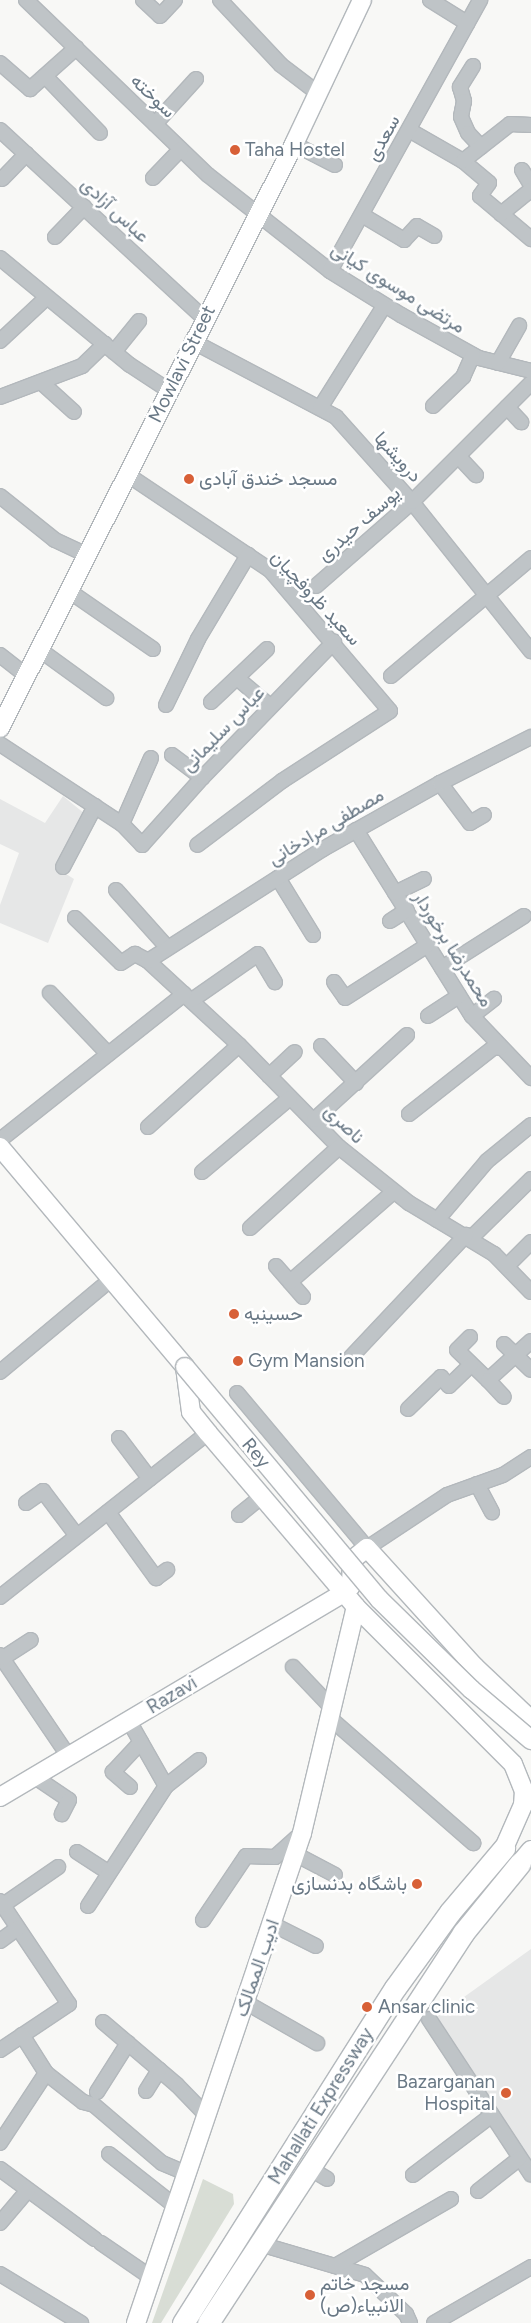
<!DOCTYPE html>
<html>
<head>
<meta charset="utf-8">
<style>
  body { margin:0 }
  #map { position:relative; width:531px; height:2323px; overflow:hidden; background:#f8f8f6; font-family:Figtree,Vazirmatn,sans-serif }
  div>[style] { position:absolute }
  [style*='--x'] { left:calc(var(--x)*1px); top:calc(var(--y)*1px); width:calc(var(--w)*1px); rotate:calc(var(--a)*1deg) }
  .built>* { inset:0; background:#e6e7e7 }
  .green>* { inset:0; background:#d8ddd5 }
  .roads { filter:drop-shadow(1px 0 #b3b8bc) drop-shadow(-1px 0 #b3b8bc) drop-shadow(0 1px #b3b8bc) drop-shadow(0 -1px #b3b8bc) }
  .minor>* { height:14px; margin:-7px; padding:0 7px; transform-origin:7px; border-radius:7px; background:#bfc4c7 }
  .major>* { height:18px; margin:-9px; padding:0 9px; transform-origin:9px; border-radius:9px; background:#fff }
  .highway>* { height:21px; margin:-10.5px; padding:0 10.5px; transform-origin:10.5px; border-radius:10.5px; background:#fff }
  .bridges { filter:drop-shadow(1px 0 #b3b8bc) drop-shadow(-1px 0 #b3b8bc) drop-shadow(0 1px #b3b8bc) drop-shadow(0 -1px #b3b8bc) }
  .major-bridge>* { height:18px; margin:-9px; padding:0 9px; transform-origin:9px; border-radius:9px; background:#fff }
  .dots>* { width:14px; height:14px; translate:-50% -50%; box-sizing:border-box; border:2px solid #fff; border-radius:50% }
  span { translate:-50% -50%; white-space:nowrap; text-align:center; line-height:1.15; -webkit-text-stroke:5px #fff; paint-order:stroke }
  .street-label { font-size:19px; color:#697885 }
  .poi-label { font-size:19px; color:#697885 }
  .left { translate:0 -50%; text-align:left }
  .right { translate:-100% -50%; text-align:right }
</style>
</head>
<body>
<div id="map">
  <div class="built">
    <i style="clip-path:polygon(63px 796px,85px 814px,55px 867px,74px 879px,48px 943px,0 923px,0 905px,19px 853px,0 844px,0 799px,45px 823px)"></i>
    <i style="clip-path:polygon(531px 1949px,531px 2165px,432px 2020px)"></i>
  </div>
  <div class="green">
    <i style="clip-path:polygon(203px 2179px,233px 2194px,234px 2204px,161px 2323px,152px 2323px)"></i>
  </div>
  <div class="roads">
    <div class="minor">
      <i style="--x:26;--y:0;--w:252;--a:43.9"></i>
      <i style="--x:208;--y:175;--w:155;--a:38.2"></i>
      <i style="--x:330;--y:271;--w:84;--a:31.8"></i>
      <i style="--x:401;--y:315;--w:89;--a:28.9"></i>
      <i style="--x:479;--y:358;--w:54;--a:14"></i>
      <i style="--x:143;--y:0;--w:23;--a:43"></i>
      <i style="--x:160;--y:16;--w:22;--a:-47"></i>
      <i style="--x:220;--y:0;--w:89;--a:46.8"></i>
      <i style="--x:281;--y:65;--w:48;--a:37.3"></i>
      <i style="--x:430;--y:0;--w:44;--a:31.9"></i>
      <i style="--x:0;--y:63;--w:40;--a:41"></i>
      <i style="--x:30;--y:89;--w:62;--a:-41.7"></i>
      <i style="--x:473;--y:66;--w:25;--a:122"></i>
      <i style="--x:460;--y:87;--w:15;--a:74"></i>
      <i style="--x:464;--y:101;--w:16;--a:101"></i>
      <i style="--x:461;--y:117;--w:17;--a:66"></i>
      <i style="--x:468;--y:133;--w:19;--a:47"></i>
      <i style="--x:45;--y:76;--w:79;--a:46"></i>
      <i style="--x:155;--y:124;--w:61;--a:-47.7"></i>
      <i style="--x:0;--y:130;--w:277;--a:42.7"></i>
      <i style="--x:409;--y:130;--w:62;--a:29.9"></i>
      <i style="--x:463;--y:161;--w:34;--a:40"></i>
      <i style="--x:489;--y:183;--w:16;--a:125"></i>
      <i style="--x:480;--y:196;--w:67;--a:40.1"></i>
      <i style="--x:294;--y:144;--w:46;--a:27.1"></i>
      <i style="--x:463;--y:161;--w:60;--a:-38.2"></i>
      <i style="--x:510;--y:124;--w:21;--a:3"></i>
      <i style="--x:522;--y:170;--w:17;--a:59"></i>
      <i style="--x:153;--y:178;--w:40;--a:-46"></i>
      <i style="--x:2;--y:179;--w:35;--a:-46"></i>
      <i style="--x:501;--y:214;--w:38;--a:-39"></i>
      <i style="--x:362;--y:215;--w:49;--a:30.8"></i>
      <i style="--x:404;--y:240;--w:19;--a:-47"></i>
      <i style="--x:417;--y:226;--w:20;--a:30"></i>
      <i style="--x:55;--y:237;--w:42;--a:-46"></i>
      <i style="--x:0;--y:258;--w:168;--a:39.5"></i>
      <i style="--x:130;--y:365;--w:45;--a:33.3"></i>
      <i style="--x:330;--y:271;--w:310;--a:-61"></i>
      <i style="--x:0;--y:341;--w:64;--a:-43.1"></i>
      <i style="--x:192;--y:341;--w:163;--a:27.8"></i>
      <i style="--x:336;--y:417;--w:114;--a:48.2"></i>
      <i style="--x:412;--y:502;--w:191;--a:51.4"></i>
      <i style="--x:114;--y:352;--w:40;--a:-51"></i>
      <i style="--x:498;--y:363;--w:43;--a:-60.4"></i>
      <i style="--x:42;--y:383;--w:43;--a:42.2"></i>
      <i style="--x:0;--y:397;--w:88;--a:-20.7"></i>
      <i style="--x:82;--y:366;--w:32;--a:-44"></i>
      <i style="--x:433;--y:406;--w:42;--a:-44"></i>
      <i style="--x:463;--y:377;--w:24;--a:-66"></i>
      <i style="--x:507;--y:407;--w:21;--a:47"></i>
      <i style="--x:320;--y:408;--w:120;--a:-57.9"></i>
      <i style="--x:459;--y:457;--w:25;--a:47"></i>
      <i style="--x:128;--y:475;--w:171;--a:33.8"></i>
      <i style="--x:270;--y:570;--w:185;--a:49.6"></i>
      <i style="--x:390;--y:711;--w:129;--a:147.1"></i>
      <i style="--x:282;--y:781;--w:106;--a:143"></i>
      <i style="--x:0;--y:496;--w:70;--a:38.7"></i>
      <i style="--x:55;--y:540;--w:35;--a:25"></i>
      <i style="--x:316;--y:586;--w:128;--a:-41.2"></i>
      <i style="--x:412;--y:502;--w:168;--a:-45"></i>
      <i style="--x:69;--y:591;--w:102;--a:34.6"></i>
      <i style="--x:40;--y:650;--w:82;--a:36"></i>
      <i style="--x:0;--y:655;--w:34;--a:38"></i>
      <i style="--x:391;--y:676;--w:183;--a:-40.1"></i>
      <i style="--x:237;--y:678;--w:43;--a:40.3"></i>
      <i style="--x:211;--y:702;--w:77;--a:-43.4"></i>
      <i style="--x:166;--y:705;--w:73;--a:-64.1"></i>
      <i style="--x:198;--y:639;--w:98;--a:-59.2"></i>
      <i style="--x:0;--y:744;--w:146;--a:33.3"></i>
      <i style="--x:122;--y:824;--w:29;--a:46"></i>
      <i style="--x:142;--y:845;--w:90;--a:-48.2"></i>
      <i style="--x:202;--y:778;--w:190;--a:-45.9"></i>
      <i style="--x:172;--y:755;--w:38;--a:37"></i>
      <i style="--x:440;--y:783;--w:50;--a:53.1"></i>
      <i style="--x:470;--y:823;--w:16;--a:-30"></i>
      <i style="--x:122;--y:824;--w:72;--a:-66.3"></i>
      <i style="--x:356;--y:830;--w:219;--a:58.1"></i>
      <i style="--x:472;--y:1016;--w:86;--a:46.4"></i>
      <i style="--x:63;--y:867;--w:69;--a:-62.3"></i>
      <i style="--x:278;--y:878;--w:67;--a:58.4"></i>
      <i style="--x:116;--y:890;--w:76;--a:48.2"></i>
      <i style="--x:395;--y:893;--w:32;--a:-26"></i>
      <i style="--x:75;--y:918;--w:64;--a:44.4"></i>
      <i style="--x:121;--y:963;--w:17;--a:-33"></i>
      <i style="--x:135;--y:954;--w:15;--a:28"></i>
      <i style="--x:148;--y:961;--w:124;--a:42.7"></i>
      <i style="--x:239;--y:1045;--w:143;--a:45.6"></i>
      <i style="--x:339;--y:1147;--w:90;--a:38.7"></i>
      <i style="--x:409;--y:1203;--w:99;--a:31"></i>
      <i style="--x:494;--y:1254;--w:53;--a:45.8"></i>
      <i style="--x:390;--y:921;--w:20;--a:-33"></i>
      <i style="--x:148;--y:961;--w:208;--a:-32.6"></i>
      <i style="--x:323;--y:849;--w:134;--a:-29.4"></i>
      <i style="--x:440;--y:783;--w:102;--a:-26.8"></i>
      <i style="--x:442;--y:968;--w:97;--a:-32.4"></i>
      <i style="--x:334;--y:982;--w:19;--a:55"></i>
      <i style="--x:345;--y:998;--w:98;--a:-32.6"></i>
      <i style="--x:50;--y:993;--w:84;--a:46.4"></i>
      <i style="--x:192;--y:1000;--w:80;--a:-34.9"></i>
      <i style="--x:258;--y:954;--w:33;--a:59"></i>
      <i style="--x:428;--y:1016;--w:37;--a:-33"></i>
      <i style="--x:472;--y:1016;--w:28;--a:-38"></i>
      <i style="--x:321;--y:1046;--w:51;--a:46.6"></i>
      <i style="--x:269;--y:1076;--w:35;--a:-43"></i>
      <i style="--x:409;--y:1114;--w:108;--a:-38.2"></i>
      <i style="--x:494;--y:1047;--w:7;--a:8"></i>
      <i style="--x:314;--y:1120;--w:126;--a:-42.4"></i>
      <i style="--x:148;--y:1127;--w:122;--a:-42"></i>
      <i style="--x:0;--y:1140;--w:235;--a:-38.4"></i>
      <i style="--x:202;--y:1172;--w:115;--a:-40.1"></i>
      <i style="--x:437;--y:1220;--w:77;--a:-49.7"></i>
      <i style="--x:487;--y:1161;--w:57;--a:-39.3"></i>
      <i style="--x:250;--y:1228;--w:120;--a:-42.3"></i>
      <i style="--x:471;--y:1238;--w:84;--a:-44.5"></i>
      <i style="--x:276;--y:1266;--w:41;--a:48.9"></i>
      <i style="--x:507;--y:1266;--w:34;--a:-45"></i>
      <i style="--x:290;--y:1282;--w:137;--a:-41.1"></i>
      <i style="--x:470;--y:1337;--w:18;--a:135"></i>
      <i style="--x:457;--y:1350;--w:43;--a:44.1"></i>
      <i style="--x:488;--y:1380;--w:58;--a:-42.2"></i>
      <i style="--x:504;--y:1344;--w:37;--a:44"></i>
      <i style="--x:351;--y:1357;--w:168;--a:-46.7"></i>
      <i style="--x:0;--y:1372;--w:143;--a:-39.9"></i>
      <i style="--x:488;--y:1380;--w:23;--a:47"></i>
      <i style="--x:237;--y:1393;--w:202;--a:50"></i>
      <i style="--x:367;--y:1548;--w:96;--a:-33.5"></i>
      <i style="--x:447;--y:1495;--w:59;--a:-19.7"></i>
      <i style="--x:503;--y:1475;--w:33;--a:-33"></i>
      <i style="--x:408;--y:1409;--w:46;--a:-44.1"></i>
      <i style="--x:441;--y:1377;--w:12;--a:48"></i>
      <i style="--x:449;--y:1386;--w:30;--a:-44"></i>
      <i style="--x:119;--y:1438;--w:51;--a:52.9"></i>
      <i style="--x:477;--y:1484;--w:32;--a:62"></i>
      <i style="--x:26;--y:1503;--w:21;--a:-35"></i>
      <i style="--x:43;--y:1491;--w:56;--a:52.9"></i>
      <i style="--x:108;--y:1512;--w:82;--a:54"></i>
      <i style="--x:156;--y:1578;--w:14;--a:-36"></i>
      <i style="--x:239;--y:1515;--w:28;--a:-39"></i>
      <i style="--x:0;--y:1597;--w:265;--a:-38.3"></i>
      <i style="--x:0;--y:1655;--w:123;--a:55.9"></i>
      <i style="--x:3;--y:1658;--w:33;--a:-33"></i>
      <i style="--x:293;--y:1667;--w:58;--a:46.4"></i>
      <i style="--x:331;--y:1719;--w:189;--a:41.1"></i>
      <i style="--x:129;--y:1721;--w:75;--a:60.4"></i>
      <i style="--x:35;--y:1777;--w:41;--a:34.1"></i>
      <i style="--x:69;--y:1800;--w:16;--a:117"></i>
      <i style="--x:130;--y:1787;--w:23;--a:-139"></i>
      <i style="--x:113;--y:1772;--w:41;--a:-47"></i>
      <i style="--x:77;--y:1852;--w:38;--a:33"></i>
      <i style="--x:295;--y:1854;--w:45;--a:27.7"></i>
      <i style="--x:0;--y:1901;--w:124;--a:56.2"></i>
      <i style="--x:69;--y:2004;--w:83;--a:146.3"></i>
      <i style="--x:3;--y:1905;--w:67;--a:-34.6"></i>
      <i style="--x:88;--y:1906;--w:143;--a:-57"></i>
      <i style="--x:166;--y:1786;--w:42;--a:-38.2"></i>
      <i style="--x:203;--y:1920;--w:77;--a:-56.1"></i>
      <i style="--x:246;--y:1856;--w:29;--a:2"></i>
      <i style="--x:275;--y:1857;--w:36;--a:-42"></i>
      <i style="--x:272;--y:1924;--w:49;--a:26.6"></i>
      <i style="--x:0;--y:1941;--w:22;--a:-36"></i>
      <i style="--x:245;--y:2002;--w:83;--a:29.7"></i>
      <i style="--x:429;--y:2019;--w:186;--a:56.7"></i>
      <i style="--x:103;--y:2022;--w:97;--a:40.4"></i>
      <i style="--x:177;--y:2085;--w:42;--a:46"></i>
      <i style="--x:22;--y:2035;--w:45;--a:57.7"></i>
      <i style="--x:46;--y:2073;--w:47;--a:38.1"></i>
      <i style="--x:83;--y:2102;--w:11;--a:15"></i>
      <i style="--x:94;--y:2105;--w:89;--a:40.5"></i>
      <i style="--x:162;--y:2163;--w:26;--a:23"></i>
      <i style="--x:146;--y:2091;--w:25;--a:-58"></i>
      <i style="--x:97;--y:2092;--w:58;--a:-57.7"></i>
      <i style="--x:0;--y:2143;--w:84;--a:-56.7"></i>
      <i style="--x:109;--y:2154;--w:84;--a:38.2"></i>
      <i style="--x:309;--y:2168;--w:21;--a:31"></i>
      <i style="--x:0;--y:2169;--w:118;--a:36.4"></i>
      <i style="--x:413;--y:2175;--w:99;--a:-37.2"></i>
      <i style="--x:478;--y:2191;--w:53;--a:-38.2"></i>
      <i style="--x:0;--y:2223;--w:43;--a:-49.7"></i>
      <i style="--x:101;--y:2243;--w:62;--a:34.5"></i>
      <i style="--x:260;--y:2244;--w:109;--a:16.4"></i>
      <i style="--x:365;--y:2275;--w:57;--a:43.6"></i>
      <i style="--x:406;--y:2314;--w:10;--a:66"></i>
      <i style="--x:335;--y:2266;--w:134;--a:-30"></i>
      <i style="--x:0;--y:2274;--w:95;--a:31.2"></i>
      <i style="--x:434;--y:2323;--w:112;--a:-30"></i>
    </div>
    <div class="major">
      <i style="--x:0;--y:728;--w:654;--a:-63.28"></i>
      <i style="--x:294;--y:144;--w:159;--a:-64.7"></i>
      <i style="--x:0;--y:1147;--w:287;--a:49.9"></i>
      <i style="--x:185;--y:1367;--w:45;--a:82.4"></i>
      <i style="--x:191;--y:1412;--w:27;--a:51"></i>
      <i style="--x:208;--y:1433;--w:228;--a:49.6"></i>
      <i style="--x:356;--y:1607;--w:222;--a:45"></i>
      <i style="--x:513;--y:1764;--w:29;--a:68"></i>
      <i style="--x:524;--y:1791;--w:14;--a:94"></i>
      <i style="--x:523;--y:1805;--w:47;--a:113.8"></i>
      <i style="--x:0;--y:1797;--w:400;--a:-30.7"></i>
      <i style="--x:344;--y:1593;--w:10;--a:-45"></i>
      <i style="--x:351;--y:1586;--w:26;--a:-88"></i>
      <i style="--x:352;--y:1560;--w:19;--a:-39"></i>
      <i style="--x:367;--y:1548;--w:161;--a:47.8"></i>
      <i style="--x:475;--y:1667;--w:77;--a:43.4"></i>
      <i style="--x:520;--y:1863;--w:17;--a:-50"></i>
      <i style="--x:136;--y:2323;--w:517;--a:-71.28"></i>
      <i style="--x:302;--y:1833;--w:232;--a:-76.6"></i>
    </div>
    <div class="highway">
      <i style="--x:183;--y:2323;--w:396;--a:-57.7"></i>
      <i style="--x:395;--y:1988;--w:94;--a:-54.1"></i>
      <i style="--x:450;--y:1912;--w:84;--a:-49.8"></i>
      <i style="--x:208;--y:2323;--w:466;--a:-56.8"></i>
      <i style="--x:463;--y:1933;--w:90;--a:-50.8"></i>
    </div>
  </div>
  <div class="bridges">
    <div class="major-bridge">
      <i style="--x:185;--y:1367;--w:302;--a:50.1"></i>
      <i style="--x:379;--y:1599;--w:129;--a:44.4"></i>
      <i style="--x:471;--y:1689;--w:79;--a:40.4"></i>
    </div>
  </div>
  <div class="dots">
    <i style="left:235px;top:150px;background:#d86037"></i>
    <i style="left:189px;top:479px;background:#d86037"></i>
    <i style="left:234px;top:1314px;background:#d86037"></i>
    <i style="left:238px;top:1361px;background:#d86037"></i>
    <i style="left:417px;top:1884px;background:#d86037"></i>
    <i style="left:367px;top:2007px;background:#d86037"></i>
    <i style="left:506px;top:2093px;background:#d86037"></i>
    <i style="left:310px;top:2295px;background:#d86037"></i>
  </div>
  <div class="street-label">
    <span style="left:153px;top:96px;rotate:44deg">سوخته</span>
    <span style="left:383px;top:138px;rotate:-61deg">سعدی</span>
    <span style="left:115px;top:210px;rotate:43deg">عباس آزادی</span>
    <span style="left:398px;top:288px;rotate:32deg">مرتضی موسوی کیانی</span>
    <span style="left:182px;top:364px;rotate:-64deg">Mowlavi Street</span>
    <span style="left:398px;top:457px;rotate:48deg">درویشها</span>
    <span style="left:359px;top:524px;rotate:-41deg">یوسف حیدری</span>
    <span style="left:316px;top:598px;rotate:47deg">سعید ظروفچیان</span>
    <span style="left:223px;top:729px;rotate:-46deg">عباس سلیمانی</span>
    <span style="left:326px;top:827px;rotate:-31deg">مصطفی مرادخانی</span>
    <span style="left:453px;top:949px;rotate:58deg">محمدرضا برخوردار</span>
    <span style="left:344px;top:1124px;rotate:44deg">ناصری</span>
    <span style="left:256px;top:1453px;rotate:50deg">Rey</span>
    <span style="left:172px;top:1695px;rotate:-31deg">Razavi</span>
    <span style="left:257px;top:1968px;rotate:-71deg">ادیب الممالک</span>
    <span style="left:321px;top:2106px;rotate:-58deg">Mahallati Expressway</span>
  </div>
  <div class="poi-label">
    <span class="left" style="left:245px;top:150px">Taha Hostel</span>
    <span class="left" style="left:199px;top:479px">مسجد خندق آبادی</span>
    <span class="left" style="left:244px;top:1314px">حسینیه</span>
    <span class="left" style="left:248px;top:1361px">Gym Mansion</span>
    <span class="right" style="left:407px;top:1884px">باشگاه بدنسازی</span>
    <span class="left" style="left:378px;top:2007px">Ansar clinic</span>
    <span class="right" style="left:495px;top:2093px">Bazarganan<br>Hospital</span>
    <span class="left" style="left:320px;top:2295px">مسجد خاتم<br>الانبیاء(ص)</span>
  </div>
</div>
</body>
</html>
